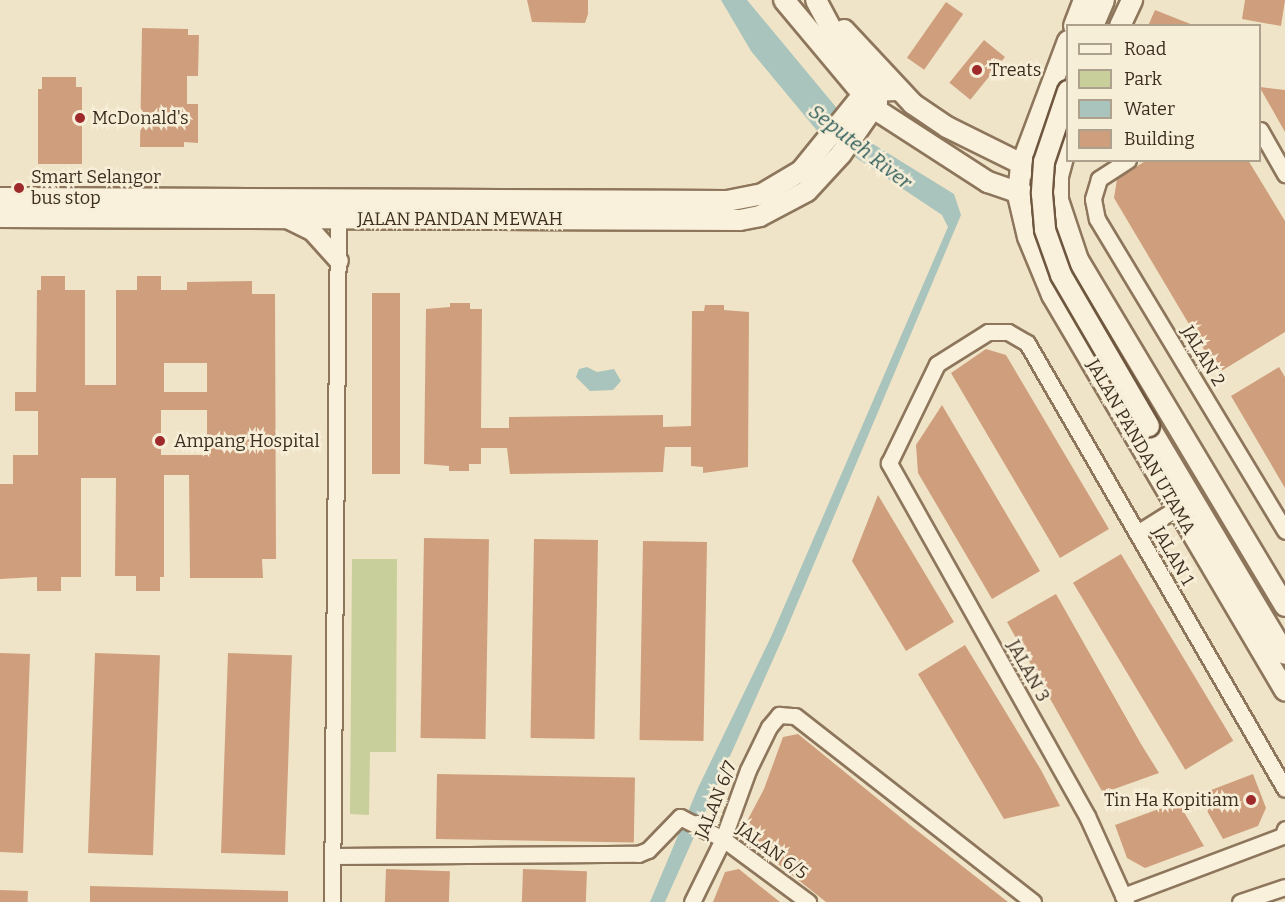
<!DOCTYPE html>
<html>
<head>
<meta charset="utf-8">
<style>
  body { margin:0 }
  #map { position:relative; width:1285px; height:902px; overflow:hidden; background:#f0e4c8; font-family:Bitter,serif }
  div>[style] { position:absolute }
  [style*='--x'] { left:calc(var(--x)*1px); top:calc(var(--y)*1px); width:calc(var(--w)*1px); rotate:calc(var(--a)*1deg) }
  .green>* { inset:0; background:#c9cf9b }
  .water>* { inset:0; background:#a9c4bc }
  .building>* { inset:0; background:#cf9f7d; transform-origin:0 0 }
  .roads { filter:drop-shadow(2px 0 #8d765c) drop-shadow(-2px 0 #8d765c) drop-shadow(0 2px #8d765c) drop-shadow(0 -2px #8d765c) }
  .minor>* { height:15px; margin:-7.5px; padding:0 7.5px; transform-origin:7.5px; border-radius:7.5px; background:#faf1dc }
  .tertiary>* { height:18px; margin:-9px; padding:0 9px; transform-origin:9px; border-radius:9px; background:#faf1dc }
  .secondary>* { height:20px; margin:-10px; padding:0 10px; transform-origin:10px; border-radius:10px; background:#faf1dc }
  .bridges { filter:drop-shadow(2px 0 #6f573f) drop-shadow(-2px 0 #6f573f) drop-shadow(0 2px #6f573f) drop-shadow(0 -2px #6f573f) }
  .secondary-bridge>* { height:20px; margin:-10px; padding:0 10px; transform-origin:10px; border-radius:10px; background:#faf1dc }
  .dots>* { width:16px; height:16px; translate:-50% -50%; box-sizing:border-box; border:3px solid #f7eed8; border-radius:50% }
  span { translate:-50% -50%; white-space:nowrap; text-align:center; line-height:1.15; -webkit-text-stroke:5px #f7eed8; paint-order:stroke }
  .poi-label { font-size:18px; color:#3d2e20 }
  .left { translate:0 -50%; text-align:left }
  .right { translate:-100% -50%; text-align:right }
  .street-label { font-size:18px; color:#3d2e20 }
  .water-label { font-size:20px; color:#2f5d5a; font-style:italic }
  .legend { position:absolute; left:1066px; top:24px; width:195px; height:138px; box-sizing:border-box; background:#f7eed8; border:2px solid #ada18e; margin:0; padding:8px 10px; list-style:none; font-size:18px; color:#3d2e20 }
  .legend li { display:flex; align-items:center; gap:12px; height:30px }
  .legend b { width:30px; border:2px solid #ada18e }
</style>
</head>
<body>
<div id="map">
  <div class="green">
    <i style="clip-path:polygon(352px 559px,397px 559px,396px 752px,370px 752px,369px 815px,350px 814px)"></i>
  </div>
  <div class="water">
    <i style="clip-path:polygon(721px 0,747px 0,860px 136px,954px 194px,961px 215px,784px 635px,665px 902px,650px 902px,698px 788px,771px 637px,948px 227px,942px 215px,819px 133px,751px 51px)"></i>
    <i style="clip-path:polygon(587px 367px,597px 372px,614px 369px,621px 381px,613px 390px,590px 391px,576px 377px,579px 369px)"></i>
  </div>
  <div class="building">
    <i style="clip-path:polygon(527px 0,588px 0,588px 14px,585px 23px,532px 22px)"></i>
    <i style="clip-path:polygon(1245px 0,1285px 0,1281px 26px,1242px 19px)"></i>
    <i style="left:946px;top:2px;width:21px;height:68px;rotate:35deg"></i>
    <i style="clip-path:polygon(1155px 10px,1193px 25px,1192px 26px,1148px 26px)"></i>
    <i style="clip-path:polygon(142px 28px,188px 29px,188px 35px,199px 35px,198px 76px,187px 76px,187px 104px,198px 104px,198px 143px,184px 142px,184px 147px,140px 147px)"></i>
    <i style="left:984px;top:40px;width:27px;height:55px;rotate:39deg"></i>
    <i style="clip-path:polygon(42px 77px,76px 77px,76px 87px,82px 87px,82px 164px,38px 164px,38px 89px,42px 89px)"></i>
    <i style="clip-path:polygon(1260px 87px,1285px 90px,1285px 132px,1260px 88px)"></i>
    <i style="clip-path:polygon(1147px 160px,1248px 160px,1285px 221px,1285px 332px,1218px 373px,1114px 198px,1117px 179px)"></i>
    <i style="clip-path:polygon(evenodd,41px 276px,65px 276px,65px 290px,85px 290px,85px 385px,116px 385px,116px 290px,137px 290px,137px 276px,161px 276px,161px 290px,187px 290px,187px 282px,252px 281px,252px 294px,275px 294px,276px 559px,262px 559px,263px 578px,190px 578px,189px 475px,164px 475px,164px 577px,160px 577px,160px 591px,136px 591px,136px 576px,115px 576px,116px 478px,81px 478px,81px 577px,61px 577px,61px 591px,37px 591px,37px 577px,0 579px,0 484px,13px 484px,13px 455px,38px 455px,38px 411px,15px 411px,15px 392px,36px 392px,37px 290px,41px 290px,41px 276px,164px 363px,207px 363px,207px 392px,164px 392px,164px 363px,41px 276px,161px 410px,207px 410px,207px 455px,161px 455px,161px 410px)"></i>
    <i style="left:372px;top:293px;width:28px;height:181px"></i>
    <i style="clip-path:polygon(450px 303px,470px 303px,470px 309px,482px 309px,481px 428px,509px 428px,509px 417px,663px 415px,663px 427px,691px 426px,692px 311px,704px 311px,705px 305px,724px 305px,724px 310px,749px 312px,748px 467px,703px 473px,703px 467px,691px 466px,691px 447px,665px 447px,663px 472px,510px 474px,507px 448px,481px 448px,481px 464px,469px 464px,469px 471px,449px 471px,449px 466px,424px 464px,426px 309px,450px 307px)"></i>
    <i style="clip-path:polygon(986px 349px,1006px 355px,1109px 529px,1060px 558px,951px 373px)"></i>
    <i style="clip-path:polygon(1279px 367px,1285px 377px,1285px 488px,1231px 396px)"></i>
    <i style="clip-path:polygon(942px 405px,1040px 571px,992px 599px,918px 473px,916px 445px)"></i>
    <i style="clip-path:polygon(878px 495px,954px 622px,906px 651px,852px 561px)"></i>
    <i style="left:424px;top:538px;width:65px;height:200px;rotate:1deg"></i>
    <i style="left:534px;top:539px;width:64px;height:199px;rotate:1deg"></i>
    <i style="left:643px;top:541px;width:64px;height:199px;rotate:1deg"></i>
    <i style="left:1121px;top:554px;width:218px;height:56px;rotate:59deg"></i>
    <i style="clip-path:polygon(1056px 594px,1141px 744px,1159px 773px,1103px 793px,1007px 622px)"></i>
    <i style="clip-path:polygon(965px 645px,1041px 770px,1060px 806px,1004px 819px,918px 674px)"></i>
    <i style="left:0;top:653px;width:30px;height:199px;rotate:2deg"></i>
    <i style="left:95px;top:653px;width:65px;height:200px;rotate:2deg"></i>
    <i style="left:228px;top:653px;width:64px;height:200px;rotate:2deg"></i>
    <i style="clip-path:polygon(798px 734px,910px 825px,1008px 902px,826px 902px,749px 841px,745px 825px,764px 789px,783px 737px)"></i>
    <i style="left:437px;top:774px;width:198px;height:65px;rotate:1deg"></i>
    <i style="clip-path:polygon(1253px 774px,1266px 808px,1258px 826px,1223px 839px,1198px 795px)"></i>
    <i style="clip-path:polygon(1178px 802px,1204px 846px,1145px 868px,1127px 858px,1115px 825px)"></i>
    <i style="left:386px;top:869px;width:64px;height:33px;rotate:2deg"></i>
    <i style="left:523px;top:869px;width:64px;height:33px;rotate:2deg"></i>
    <i style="clip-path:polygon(739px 869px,756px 883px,780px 902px,713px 902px,725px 872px)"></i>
    <i style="clip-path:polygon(90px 886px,288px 891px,288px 902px,90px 902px)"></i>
    <i style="left:0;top:890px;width:28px;height:12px;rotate:2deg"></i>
  </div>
  <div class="roads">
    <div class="minor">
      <i style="--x:1260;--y:130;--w:51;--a:60.4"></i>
      <i style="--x:1128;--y:160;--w:35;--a:147"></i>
      <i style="--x:1099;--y:179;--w:21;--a:107"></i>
      <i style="--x:1093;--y:199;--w:20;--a:79"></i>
      <i style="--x:1097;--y:219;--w:364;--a:58.9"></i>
      <i style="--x:1137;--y:533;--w:47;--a:-32"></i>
      <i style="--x:333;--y:856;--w:305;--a:-0.4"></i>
      <i style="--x:638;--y:854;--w:11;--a:-22"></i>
      <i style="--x:648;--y:850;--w:46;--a:-45.9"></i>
      <i style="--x:680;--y:817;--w:48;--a:27.1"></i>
      <i style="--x:723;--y:839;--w:106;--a:36.5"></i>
      <i style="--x:1123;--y:896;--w:171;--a:-20.6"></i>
      <i style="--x:1283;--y:836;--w:7;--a:-74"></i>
      <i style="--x:332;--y:902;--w:693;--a:-89.5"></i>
      <i style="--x:692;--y:902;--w:70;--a:-63.8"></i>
      <i style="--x:723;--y:839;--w:73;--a:-70.1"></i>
      <i style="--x:748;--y:770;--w:48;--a:-64"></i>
      <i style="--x:769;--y:727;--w:16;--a:-50"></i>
      <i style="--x:779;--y:715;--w:16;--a:4"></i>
      <i style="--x:795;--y:716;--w:302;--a:38"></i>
      <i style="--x:1126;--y:902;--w:94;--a:-114.4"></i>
      <i style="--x:1087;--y:816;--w:405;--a:-119.3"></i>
      <i style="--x:889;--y:463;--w:110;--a:-64.1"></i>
      <i style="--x:937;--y:364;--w:60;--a:-32.1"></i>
      <i style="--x:988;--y:332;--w:20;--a:0"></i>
      <i style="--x:1008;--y:332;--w:22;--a:30"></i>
      <i style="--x:1027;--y:343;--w:515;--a:59.95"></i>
      <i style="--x:1240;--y:902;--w:47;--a:-18.4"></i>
    </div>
    <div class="tertiary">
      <i style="--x:285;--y:218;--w:30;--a:26"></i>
      <i style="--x:312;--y:231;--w:40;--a:48"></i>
    </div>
    <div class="secondary">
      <i style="--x:784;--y:0;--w:142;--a:50.1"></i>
      <i style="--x:875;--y:109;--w:135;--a:32.9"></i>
      <i style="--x:988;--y:182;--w:43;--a:18.9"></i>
      <i style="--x:1074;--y:26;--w:28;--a:-69"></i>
      <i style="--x:1093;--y:26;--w:28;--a:-67"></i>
      <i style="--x:1120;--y:26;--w:29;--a:-65"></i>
      <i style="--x:844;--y:30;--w:101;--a:47"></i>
      <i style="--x:913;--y:104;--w:41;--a:34.1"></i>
      <i style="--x:947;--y:127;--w:95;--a:26.3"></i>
      <i style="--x:1068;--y:41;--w:134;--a:110.6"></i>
      <i style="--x:1021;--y:166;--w:29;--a:96"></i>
      <i style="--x:1018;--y:195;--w:43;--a:76.6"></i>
      <i style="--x:1028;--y:237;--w:63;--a:67.5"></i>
      <i style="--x:1052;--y:295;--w:459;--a:59.5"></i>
      <i style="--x:1068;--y:139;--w:38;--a:105"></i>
      <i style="--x:1058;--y:176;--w:24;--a:90"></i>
      <i style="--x:1058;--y:200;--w:63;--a:71.6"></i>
      <i style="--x:1078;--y:260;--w:403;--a:59.1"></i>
      <i style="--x:0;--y:198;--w:727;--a:0.24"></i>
      <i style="--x:727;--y:201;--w:36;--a:-11"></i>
      <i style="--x:762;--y:194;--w:45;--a:-30.5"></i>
      <i style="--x:801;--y:171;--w:103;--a:-50.9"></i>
      <i style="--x:866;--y:91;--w:32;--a:-2"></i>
      <i style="--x:0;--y:217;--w:740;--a:0.23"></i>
      <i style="--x:740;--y:220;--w:20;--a:-11"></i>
      <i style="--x:760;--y:216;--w:53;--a:-28"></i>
      <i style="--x:807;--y:191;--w:50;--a:-47.4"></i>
      <i style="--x:841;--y:154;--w:63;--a:-55.3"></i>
      <i style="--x:877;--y:102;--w:13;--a:-90"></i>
      <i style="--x:877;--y:89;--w:53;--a:-131.2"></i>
      <i style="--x:842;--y:49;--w:55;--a:-118"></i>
      <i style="--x:1149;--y:426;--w:265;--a:59.2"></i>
    </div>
  </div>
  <div class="bridges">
    <div class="secondary-bridge">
      <i style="--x:1068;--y:91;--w:75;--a:108.7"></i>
      <i style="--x:1044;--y:162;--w:32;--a:94"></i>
      <i style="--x:1042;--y:194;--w:36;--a:85"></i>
      <i style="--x:1045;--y:230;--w:48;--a:70.4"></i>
      <i style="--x:1061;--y:275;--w:175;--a:59.8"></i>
    </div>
  </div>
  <div class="dots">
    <i style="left:977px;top:70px;background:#9e2a2b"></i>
    <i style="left:80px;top:118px;background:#9e2a2b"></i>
    <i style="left:19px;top:188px;background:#9e2a2b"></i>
    <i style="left:160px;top:441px;background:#9e2a2b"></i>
    <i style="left:1251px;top:800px;background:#9e2a2b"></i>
  </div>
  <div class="poi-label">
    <span class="left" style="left:989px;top:70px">Treats</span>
    <span class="left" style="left:92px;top:118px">McDonald's</span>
    <span class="left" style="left:31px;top:188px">Smart Selangor<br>bus stop</span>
    <span class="left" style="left:174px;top:441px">Ampang Hospital</span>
    <span class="right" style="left:1239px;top:800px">Tin Ha Kopitiam</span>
  </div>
  <div class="street-label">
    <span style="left:460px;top:219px">JALAN PANDAN MEWAH</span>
    <span style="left:1203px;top:356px;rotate:59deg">JALAN 2</span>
    <span style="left:1141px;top:447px;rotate:60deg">JALAN PANDAN UTAMA</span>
    <span style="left:1173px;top:556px;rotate:60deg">JALAN 1</span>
    <span style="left:1028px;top:671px;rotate:61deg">JALAN 3</span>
    <span style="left:716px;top:800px;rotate:-68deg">JALAN 6/7</span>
    <span style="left:772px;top:851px;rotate:36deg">JALAN 6/5</span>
  </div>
  <div class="water-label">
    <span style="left:860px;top:147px;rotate:38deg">Seputeh River</span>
  </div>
  <ul class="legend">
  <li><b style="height:8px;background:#faf1dc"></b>Road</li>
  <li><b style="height:16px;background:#c9cf9b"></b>Park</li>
  <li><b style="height:16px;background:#a9c4bc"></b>Water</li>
  <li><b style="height:16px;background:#cf9f7d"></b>Building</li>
  </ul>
</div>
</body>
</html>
